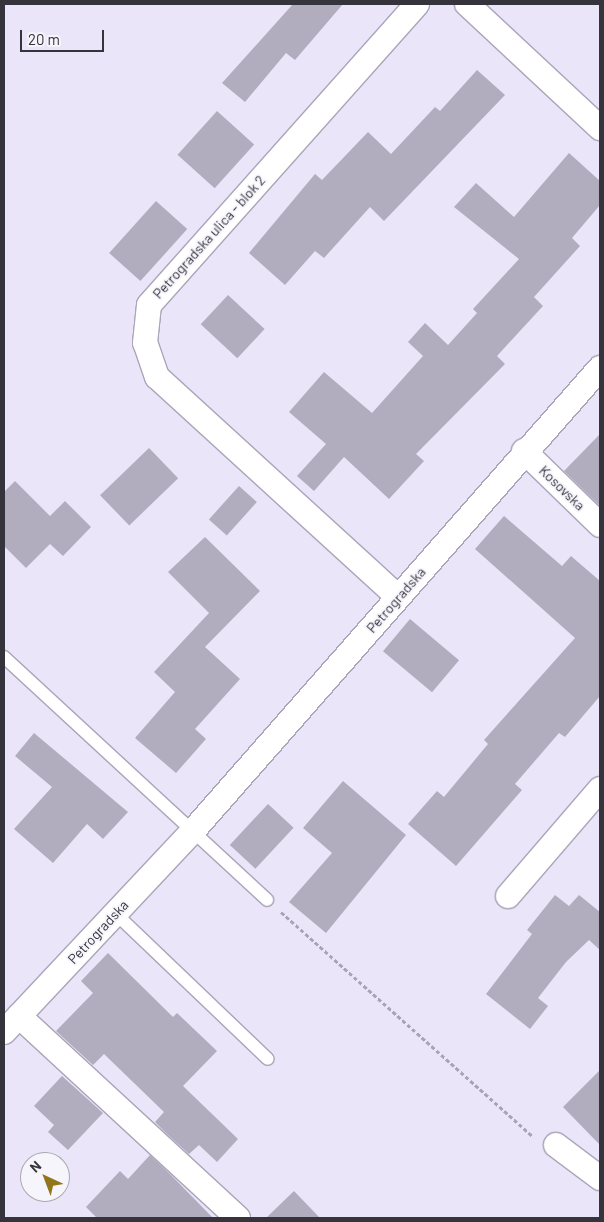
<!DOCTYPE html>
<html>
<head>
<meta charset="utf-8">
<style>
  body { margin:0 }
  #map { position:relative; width:604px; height:1222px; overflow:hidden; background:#ebe5f9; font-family:Barlow,sans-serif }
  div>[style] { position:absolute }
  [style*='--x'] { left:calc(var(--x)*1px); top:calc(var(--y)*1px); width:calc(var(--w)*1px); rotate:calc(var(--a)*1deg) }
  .building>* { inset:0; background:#b1acbe; transform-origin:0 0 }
  .path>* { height:3px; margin-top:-1.5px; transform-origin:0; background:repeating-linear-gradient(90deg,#a8a4b3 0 4px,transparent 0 6.5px) }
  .roads { filter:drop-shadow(1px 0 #aba5b8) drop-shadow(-1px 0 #aba5b8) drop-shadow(0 1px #aba5b8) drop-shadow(0 -1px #aba5b8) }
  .lane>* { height:12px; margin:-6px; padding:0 6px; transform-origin:6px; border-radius:6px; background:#fff }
  .street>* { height:24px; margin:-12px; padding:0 12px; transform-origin:12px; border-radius:12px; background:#fff }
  span { translate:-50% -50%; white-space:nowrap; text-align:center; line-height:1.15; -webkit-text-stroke:4px #f7f5fc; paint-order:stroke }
  .street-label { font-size:14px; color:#35333b }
  .frame { position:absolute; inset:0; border:5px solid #35333b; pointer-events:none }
  .north { position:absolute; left:20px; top:1152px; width:50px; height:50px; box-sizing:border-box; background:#f7f5fc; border:1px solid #a9a7af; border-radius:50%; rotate:317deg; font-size:14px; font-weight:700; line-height:20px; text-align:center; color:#35333b }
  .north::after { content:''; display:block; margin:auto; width:18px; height:22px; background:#92761c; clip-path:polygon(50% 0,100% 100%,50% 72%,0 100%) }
  .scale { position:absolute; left:20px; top:30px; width:84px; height:22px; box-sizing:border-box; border:2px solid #35333b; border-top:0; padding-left:6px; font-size:15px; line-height:18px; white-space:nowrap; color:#35333b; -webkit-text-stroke:4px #f7f5fc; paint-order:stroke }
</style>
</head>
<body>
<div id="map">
  <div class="building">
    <i style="clip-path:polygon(293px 4px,343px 4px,295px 60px,286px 53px,245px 102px,222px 83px)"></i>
    <i style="clip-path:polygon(477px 70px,505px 95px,384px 221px,370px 207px,324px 258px,315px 251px,285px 285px,249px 253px,315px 174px,322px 180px,368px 132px,391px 154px,435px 107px,440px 111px)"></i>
    <i style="left:217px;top:111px;width:50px;height:59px;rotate:42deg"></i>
    <i style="clip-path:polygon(569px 153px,600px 181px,600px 205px,572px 238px,580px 246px,534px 297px,543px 306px,497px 356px,505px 364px,416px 454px,424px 461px,389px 499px,344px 457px,314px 491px,297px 476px,326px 444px,289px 412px,324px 372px,372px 413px,423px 356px,408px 342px,425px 323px,448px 345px,477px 313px,473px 309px,519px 259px,454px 207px,476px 183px,514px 217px)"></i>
    <i style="left:156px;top:201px;width:42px;height:70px;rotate:42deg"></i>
    <i style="left:228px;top:295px;width:50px;height:40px;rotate:43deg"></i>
    <i style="clip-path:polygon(600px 434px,600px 506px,564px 471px)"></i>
    <i style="left:149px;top:448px;width:42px;height:68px;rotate:46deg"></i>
    <i style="clip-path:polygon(15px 481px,50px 516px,65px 501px,91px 527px,63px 556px,50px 544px,26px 568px,4px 546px,4px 492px)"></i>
    <i style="left:239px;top:486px;width:24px;height:45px;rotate:42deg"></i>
    <i style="clip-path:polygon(504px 516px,562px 566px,571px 556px,600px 581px,600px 696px,565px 737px,559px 733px,515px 784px,522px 790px,456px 866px,408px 824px,437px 791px,444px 797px,488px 744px,484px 740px,575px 638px,475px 549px)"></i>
    <i style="clip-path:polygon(205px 537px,260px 591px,205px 647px,240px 679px,195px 729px,206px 739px,176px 773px,135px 738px,175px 692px,154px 672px,209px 613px,168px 572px)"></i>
    <i style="left:410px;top:619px;width:64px;height:42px;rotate:40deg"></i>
    <i style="clip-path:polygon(34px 733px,128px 812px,103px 839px,87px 824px,53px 863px,14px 829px,52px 787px,15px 756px)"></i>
    <i style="clip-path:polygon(343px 781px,406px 835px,326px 933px,289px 902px,332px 853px,303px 828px)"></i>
    <i style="left:268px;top:804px;width:35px;height:56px;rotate:43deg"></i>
    <i style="clip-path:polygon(555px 895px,569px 906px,579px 895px,600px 912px,600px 950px,589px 940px,566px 962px,538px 998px,548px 1006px,530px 1029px,486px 994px,532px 934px,527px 930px)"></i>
    <i style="clip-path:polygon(108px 953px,173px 1017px,177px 1013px,217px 1051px,183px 1086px,238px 1139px,217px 1162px,199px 1145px,189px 1154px,168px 1135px,155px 1122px,164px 1112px,104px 1054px,93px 1065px,56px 1031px,93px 993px,81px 981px)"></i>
    <i style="clip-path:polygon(600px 1070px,600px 1145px,563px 1107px)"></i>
    <i style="clip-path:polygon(62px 1076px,103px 1113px,68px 1150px,48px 1132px,54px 1125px,34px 1106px)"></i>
    <i style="clip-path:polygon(150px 1155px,170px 1174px,213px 1218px,97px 1218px,86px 1207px,120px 1171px,128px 1179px)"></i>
    <i style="clip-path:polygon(294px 1191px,320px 1218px,266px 1218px)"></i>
  </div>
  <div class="path">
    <i style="--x:281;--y:912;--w:336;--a:41.7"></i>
  </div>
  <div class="roads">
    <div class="lane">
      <i style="--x:4;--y:657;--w:358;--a:42.7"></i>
      <i style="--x:115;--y:913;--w:211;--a:43.7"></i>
    </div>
    <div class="street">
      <i style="--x:467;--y:4;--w:182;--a:43"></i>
      <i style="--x:524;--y:451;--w:106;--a:44.2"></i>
      <i style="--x:398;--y:597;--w:326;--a:-137.6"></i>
      <i style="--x:157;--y:377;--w:36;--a:-109"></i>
      <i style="--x:145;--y:343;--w:38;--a:-84"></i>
      <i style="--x:149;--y:305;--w:403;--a:-48.3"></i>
      <i style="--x:508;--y:896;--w:141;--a:-49.3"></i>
      <i style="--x:19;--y:1016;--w:298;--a:42.7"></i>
      <i style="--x:4;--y:1032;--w:274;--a:-46.8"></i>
      <i style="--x:192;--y:832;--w:618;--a:-48.67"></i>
      <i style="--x:556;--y:1145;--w:55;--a:36.9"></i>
    </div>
  </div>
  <div class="street-label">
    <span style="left:209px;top:237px;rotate:-48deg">Petrogradska ulica - blok 2</span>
    <span style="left:562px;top:488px;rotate:44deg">Kosovska</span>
    <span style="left:396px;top:600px;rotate:-49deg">Petrogradska</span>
    <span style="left:98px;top:932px;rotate:-47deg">Petrogradska</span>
  </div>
  <div class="frame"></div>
  <div class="north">N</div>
  <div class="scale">20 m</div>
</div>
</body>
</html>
